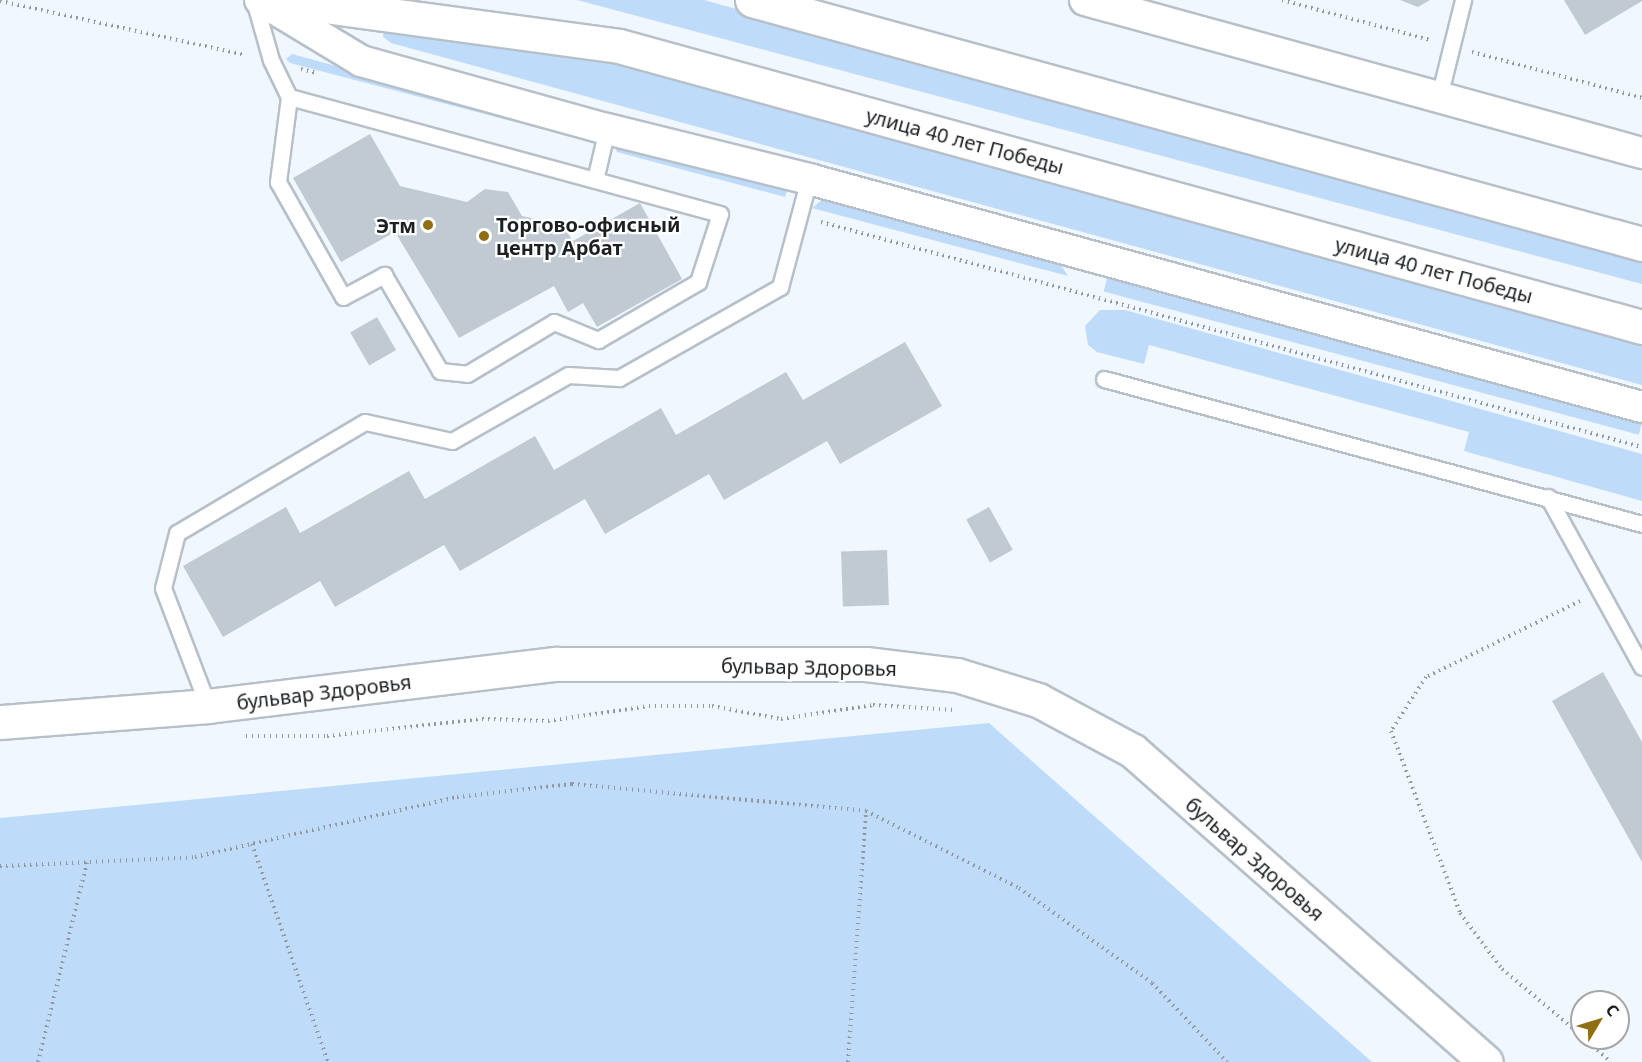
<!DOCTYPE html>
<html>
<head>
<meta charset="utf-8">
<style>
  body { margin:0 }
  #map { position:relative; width:1642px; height:1062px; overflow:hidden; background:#f0f7fe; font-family:"Noto Sans",sans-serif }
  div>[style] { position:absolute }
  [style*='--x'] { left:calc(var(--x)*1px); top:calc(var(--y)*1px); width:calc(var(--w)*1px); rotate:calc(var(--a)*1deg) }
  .green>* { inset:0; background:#bedcf9; transform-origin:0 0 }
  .building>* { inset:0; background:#c1cad3; transform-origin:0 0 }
  .path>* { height:4px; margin-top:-2px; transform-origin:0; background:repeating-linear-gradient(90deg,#93989e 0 1.5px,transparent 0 6px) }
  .roads { filter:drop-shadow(2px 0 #b7c0c9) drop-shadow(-2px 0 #b7c0c9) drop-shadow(0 2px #b7c0c9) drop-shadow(0 -2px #b7c0c9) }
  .lane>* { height:15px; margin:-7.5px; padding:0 7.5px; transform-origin:7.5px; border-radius:7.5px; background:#fff }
  .street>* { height:30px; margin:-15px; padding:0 15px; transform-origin:15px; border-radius:15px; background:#fff }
  .secondary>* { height:33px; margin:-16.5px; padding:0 16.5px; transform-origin:16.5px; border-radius:16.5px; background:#fff }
  .primary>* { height:33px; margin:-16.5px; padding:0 16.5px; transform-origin:16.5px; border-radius:16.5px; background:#fff }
  .dots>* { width:16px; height:16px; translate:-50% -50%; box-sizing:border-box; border:3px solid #fff; border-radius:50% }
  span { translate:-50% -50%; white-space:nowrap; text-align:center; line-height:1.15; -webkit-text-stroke:4.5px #fff; paint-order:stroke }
  .street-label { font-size:20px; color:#1d2023 }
  .poi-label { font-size:20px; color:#1d2023; font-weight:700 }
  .right { translate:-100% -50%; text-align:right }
  .left { translate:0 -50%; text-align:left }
  .north { position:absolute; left:1570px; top:990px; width:60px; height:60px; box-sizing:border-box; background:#fff; border:2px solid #a5a6a7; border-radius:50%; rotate:52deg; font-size:16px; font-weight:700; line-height:24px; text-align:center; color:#1d2023 }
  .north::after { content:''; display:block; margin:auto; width:21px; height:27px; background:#916d13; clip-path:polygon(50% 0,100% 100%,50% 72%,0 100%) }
</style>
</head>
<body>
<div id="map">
  <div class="green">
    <i style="clip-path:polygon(577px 0,704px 0,1642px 259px,1642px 284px)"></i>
    <i style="clip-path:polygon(384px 29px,599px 56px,1642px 339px,1642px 385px,391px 43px,383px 37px)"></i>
    <i style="clip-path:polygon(292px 54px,571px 130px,572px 137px,290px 63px,286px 59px)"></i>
    <i style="clip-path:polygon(614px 143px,788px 187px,785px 197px,617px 152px)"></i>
    <i style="clip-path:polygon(823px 199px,1057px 259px,1068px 276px,812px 208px)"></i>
    <i style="left:1108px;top:275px;width:554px;height:17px;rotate:15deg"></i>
    <i style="clip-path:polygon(1100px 310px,1125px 310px,1642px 454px,1642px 501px,1464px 451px,1469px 432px,1149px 345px,1144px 364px,1097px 352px,1088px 345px,1085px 326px)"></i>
    <i style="clip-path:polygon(989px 723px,1372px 1062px,0 1062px,0 818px)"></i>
  </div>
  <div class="building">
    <i style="clip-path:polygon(1400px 0,1430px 0,1418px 7px)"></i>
    <i style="clip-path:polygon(1564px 0,1642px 0,1642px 1px,1585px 35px)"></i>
    <i style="clip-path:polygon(370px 134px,400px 186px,467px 202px,485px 189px,508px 192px,522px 216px,562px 225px,573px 241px,640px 203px,682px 279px,597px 327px,583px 303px,568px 312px,554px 286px,459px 338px,395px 232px,341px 262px,293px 178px)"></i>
    <i style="left:377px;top:317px;width:38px;height:31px;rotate:60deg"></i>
    <i style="clip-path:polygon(905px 342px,942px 406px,840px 464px,827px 441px,724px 500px,709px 474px,605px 534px,585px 499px,460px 571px,444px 545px,335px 607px,320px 581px,223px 637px,183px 566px,286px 507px,300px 533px,409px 471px,425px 499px,535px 436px,554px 470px,661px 408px,676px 435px,786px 372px,803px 400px)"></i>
    <i style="left:989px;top:507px;width:49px;height:26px;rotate:61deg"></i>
    <i style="left:887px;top:550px;width:55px;height:46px;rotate:88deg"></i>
    <i style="clip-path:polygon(1603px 672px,1642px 742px,1642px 862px,1552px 701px)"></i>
  </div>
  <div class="path">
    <i style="--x:1282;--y:0;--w:153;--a:15.1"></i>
    <i style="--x:0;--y:1;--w:251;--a:12.4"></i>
    <i style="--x:1472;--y:52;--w:176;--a:15.1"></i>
    <i style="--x:301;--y:69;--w:16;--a:14"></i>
    <i style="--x:821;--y:222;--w:851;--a:15.33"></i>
    <i style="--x:1580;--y:601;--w:172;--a:153.7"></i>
    <i style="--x:1426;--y:677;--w:64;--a:122.9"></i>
    <i style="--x:1391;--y:731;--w:195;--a:69.2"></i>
    <i style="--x:1460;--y:913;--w:70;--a:53.1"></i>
    <i style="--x:1502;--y:969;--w:104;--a:39.9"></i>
    <i style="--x:246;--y:736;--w:81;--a:0"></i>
    <i style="--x:327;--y:736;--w:156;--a:-6.3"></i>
    <i style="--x:482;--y:719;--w:66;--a:1.7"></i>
    <i style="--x:548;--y:721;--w:102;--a:-8.4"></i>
    <i style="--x:649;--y:706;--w:63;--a:0"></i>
    <i style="--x:712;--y:706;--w:70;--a:10.7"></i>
    <i style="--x:781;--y:719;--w:93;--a:-8.7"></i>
    <i style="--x:873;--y:705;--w:81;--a:3.5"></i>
    <i style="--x:252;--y:844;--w:231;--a:70.8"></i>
    <i style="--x:0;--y:866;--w:195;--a:-2.6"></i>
    <i style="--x:195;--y:857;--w:269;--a:-12.9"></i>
    <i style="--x:457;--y:797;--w:116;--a:-6.4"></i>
    <i style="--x:572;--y:784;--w:295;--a:5.2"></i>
    <i style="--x:866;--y:811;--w:171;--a:26.7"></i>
    <i style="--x:1019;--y:888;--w:163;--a:35.5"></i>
    <i style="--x:1152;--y:983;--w:109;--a:46.5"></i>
    <i style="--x:1584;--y:1038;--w:36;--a:42"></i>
    <i style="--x:38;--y:1062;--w:206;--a:-76.2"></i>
    <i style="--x:848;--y:1062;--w:252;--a:-85.9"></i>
  </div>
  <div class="roads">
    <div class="lane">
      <i style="--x:254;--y:0;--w:62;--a:74.2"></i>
      <i style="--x:271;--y:60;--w:41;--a:64.1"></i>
      <i style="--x:289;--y:97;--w:86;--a:97.4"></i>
      <i style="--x:278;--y:182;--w:132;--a:60.5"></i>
      <i style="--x:343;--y:297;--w:47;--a:-28.2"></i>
      <i style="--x:384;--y:275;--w:111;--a:59.7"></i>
      <i style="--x:440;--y:371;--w:27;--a:6"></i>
      <i style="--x:467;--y:374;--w:101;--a:-30.9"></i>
      <i style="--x:554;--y:322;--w:48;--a:22.2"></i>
      <i style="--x:598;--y:340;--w:116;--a:-30.1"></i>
      <i style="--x:698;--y:282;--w:71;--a:-72.1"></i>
      <i style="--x:720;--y:214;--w:447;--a:-164.8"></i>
      <i style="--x:1439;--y:97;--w:100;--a:-76.1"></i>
      <i style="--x:595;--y:180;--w:52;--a:-76.8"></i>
      <i style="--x:1104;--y:379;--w:557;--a:15.08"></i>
      <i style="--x:1548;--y:497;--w:194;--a:61.1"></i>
      <i style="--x:208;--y:706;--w:126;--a:-110.9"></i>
      <i style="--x:163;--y:588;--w:57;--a:-75.7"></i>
      <i style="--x:177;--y:533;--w:218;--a:-30.6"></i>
      <i style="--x:365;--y:422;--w:89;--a:12.3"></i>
      <i style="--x:452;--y:441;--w:133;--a:-29.6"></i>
      <i style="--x:568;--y:375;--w:51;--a:3.4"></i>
      <i style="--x:619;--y:378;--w:185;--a:-29.5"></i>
      <i style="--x:780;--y:287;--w:112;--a:-75"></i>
    </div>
    <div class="street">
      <i style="--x:260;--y:0;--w:118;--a:31.1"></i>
      <i style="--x:361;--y:61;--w:255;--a:15.5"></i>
      <i style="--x:607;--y:129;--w:208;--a:13.9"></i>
      <i style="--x:809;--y:179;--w:864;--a:15.31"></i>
      <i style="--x:1085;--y:0;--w:578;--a:15.36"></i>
    </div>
    <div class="secondary">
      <i style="--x:0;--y:722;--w:209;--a:-4.4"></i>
      <i style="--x:208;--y:706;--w:350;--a:-6.9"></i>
      <i style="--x:555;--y:664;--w:311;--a:0"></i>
      <i style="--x:866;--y:664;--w:92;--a:6.9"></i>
      <i style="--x:957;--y:675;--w:85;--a:17.2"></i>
      <i style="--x:1038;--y:700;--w:108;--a:28.2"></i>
      <i style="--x:1133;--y:751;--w:470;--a:41.4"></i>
    </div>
    <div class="primary">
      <i style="--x:280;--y:0;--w:342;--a:7.7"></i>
      <i style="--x:619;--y:46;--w:1061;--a:15.36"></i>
      <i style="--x:752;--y:0;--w:923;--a:15.33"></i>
    </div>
  </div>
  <div class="dots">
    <i style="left:428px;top:225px;background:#916d13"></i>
    <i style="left:484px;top:236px;background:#916d13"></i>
  </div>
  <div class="street-label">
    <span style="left:965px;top:141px;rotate:15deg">улица 40 лет Победы</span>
    <span style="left:1434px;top:270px;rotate:15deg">улица 40 лет Победы</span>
    <span style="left:809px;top:667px;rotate:1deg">бульвар Здоровья</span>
    <span style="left:324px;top:692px;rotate:-7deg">бульвар Здоровья</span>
    <span style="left:1255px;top:859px;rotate:41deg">бульвар Здоровья</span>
  </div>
  <div class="poi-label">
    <span class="right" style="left:416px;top:225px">Этм</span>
    <span class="left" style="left:496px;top:236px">Торгово-офисный<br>центр Арбат</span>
  </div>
  <div class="north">С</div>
</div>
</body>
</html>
